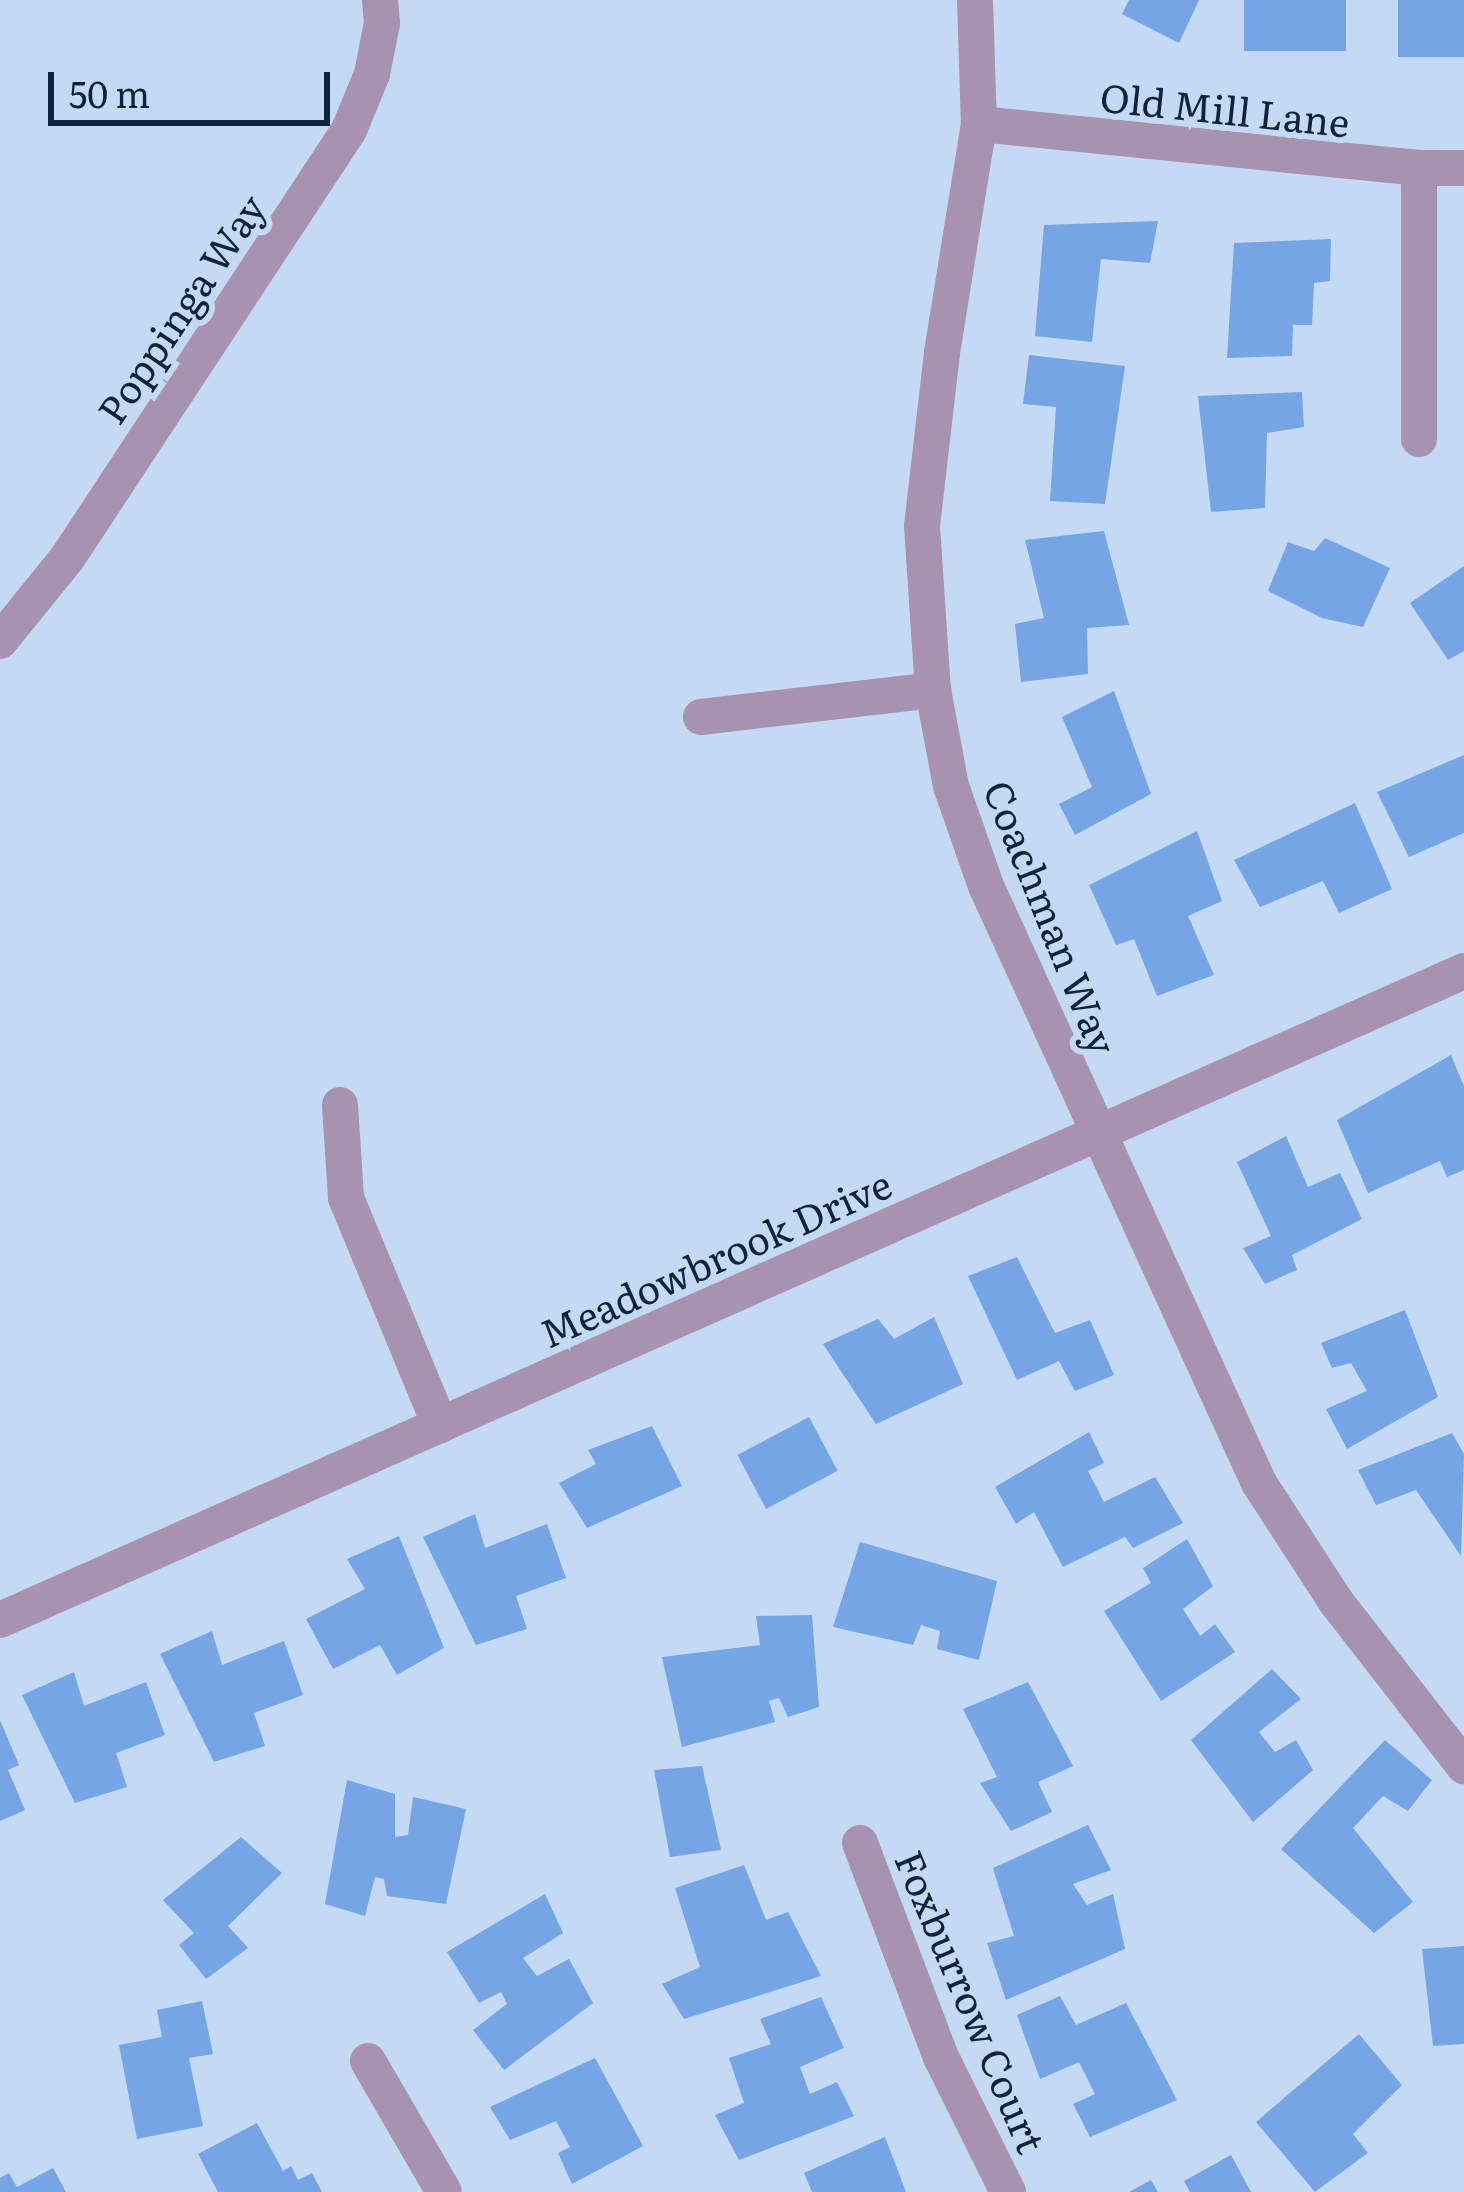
<!DOCTYPE html>
<html>
<head>
<meta charset="utf-8">
<style>
  body { margin:0 }
  #map { position:relative; width:1464px; height:2192px; overflow:hidden; background:#c4d9f3; font-family:Literata,serif }
  div>[style] { position:absolute }
  [style*='--x'] { left:calc(var(--x)*1px); top:calc(var(--y)*1px); width:calc(var(--w)*1px); rotate:calc(var(--a)*1deg) }
  .building>* { inset:0; background:#75a5e4; transform-origin:0 0 }
  .street>* { height:36px; margin:-18px; padding:0 18px; transform-origin:18px; border-radius:18px; background:#a793b0 }
  span { translate:-50% -50%; white-space:nowrap; text-align:center; line-height:1.15; -webkit-text-stroke:12px #c4d9f3; paint-order:stroke }
  .street-label { font-size:39px; color:#10233c }
  .scale { position:absolute; left:48px; top:72px; width:282px; height:54px; box-sizing:border-box; border:6px solid #10233c; border-top:0; padding-left:15px; font-size:36px; line-height:42px; white-space:nowrap; color:#10233c; -webkit-text-stroke:9px #c4d9f3; paint-order:stroke }
</style>
</head>
<body>
<div id="map">
  <div class="building">
    <i style="clip-path:polygon(1129px 0,1199px 0,1179px 43px,1122px 14px)"></i>
    <i style="left:1244px;top:0;width:102px;height:51px"></i>
    <i style="left:1398px;top:0;width:66px;height:57px"></i>
    <i style="clip-path:polygon(1158px 221px,1150px 263px,1101px 259px,1092px 342px,1035px 336px,1044px 225px)"></i>
    <i style="clip-path:polygon(1331px 239px,1330px 281px,1314px 283px,1312px 325px,1293px 325px,1292px 356px,1227px 358px,1234px 243px)"></i>
    <i style="clip-path:polygon(1029px 355px,1125px 366px,1105px 504px,1050px 501px,1056px 407px,1023px 404px)"></i>
    <i style="clip-path:polygon(1302px 392px,1304px 427px,1267px 433px,1265px 508px,1211px 512px,1198px 396px)"></i>
    <i style="clip-path:polygon(1104px 531px,1129px 625px,1087px 628px,1088px 674px,1021px 682px,1015px 624px,1044px 618px,1025px 540px)"></i>
    <i style="clip-path:polygon(1325px 538px,1390px 568px,1363px 627px,1322px 618px,1268px 591px,1288px 542px,1314px 551px)"></i>
    <i style="clip-path:polygon(1464px 566px,1464px 651px,1448px 660px,1410px 603px)"></i>
    <i style="clip-path:polygon(1114px 691px,1151px 794px,1075px 835px,1059px 804px,1092px 787px,1062px 717px)"></i>
    <i style="clip-path:polygon(1464px 755px,1464px 833px,1409px 857px,1377px 792px)"></i>
    <i style="clip-path:polygon(1355px 803px,1392px 889px,1339px 913px,1323px 881px,1260px 907px,1234px 860px)"></i>
    <i style="clip-path:polygon(1197px 831px,1222px 901px,1188px 916px,1214px 975px,1157px 996px,1134px 939px,1116px 945px,1089px 885px)"></i>
    <i style="clip-path:polygon(1451px 1055px,1464px 1086px,1464px 1170px,1447px 1177px,1440px 1161px,1368px 1193px,1337px 1120px)"></i>
    <i style="clip-path:polygon(1286px 1136px,1308px 1187px,1340px 1173px,1362px 1219px,1292px 1255px,1297px 1270px,1265px 1284px,1243px 1248px,1271px 1236px,1237px 1162px)"></i>
    <i style="clip-path:polygon(1017px 1257px,1055px 1333px,1090px 1320px,1114px 1375px,1075px 1391px,1059px 1361px,1017px 1380px,968px 1276px)"></i>
    <i style="clip-path:polygon(1405px 1310px,1438px 1397px,1347px 1449px,1326px 1409px,1367px 1391px,1351px 1363px,1332px 1368px,1321px 1343px)"></i>
    <i style="clip-path:polygon(934px 1317px,963px 1384px,876px 1424px,823px 1344px,878px 1319px,894px 1339px)"></i>
    <i style="left:809px;top:1417px;width:61px;height:81px;rotate:62deg"></i>
    <i style="clip-path:polygon(652px 1426px,682px 1486px,587px 1528px,559px 1483px,596px 1464px,588px 1450px)"></i>
    <i style="clip-path:polygon(1089px 1432px,1104px 1463px,1088px 1471px,1104px 1502px,1155px 1477px,1183px 1523px,1133px 1548px,1125px 1537px,1063px 1567px,1034px 1512px,1016px 1524px,995px 1487px)"></i>
    <i style="clip-path:polygon(1452px 1433px,1464px 1454px,1461px 1556px,1416px 1490px,1376px 1505px,1358px 1470px)"></i>
    <i style="clip-path:polygon(475px 1514px,485px 1548px,547px 1524px,566px 1578px,516px 1596px,527px 1629px,476px 1645px,423px 1537px)"></i>
    <i style="clip-path:polygon(399px 1536px,444px 1648px,397px 1675px,380px 1645px,333px 1669px,306px 1619px,365px 1589px,347px 1559px)"></i>
    <i style="clip-path:polygon(1187px 1539px,1213px 1586px,1183px 1609px,1200px 1636px,1215px 1624px,1235px 1652px,1161px 1701px,1104px 1611px,1151px 1583px,1143px 1568px)"></i>
    <i style="clip-path:polygon(860px 1542px,997px 1581px,979px 1660px,937px 1649px,940px 1631px,921px 1625px,913px 1645px,833px 1627px)"></i>
    <i style="clip-path:polygon(812px 1615px,819px 1707px,788px 1717px,779px 1698px,769px 1701px,775px 1722px,682px 1747px,662px 1657px,760px 1645px,756px 1616px)"></i>
    <i style="clip-path:polygon(212px 1631px,222px 1665px,284px 1641px,303px 1695px,254px 1713px,265px 1746px,214px 1762px,160px 1654px)"></i>
    <i style="clip-path:polygon(1272px 1669px,1301px 1699px,1259px 1732px,1275px 1752px,1296px 1740px,1313px 1770px,1253px 1822px,1191px 1740px)"></i>
    <i style="clip-path:polygon(74px 1672px,84px 1706px,146px 1682px,165px 1735px,116px 1753px,127px 1787px,75px 1803px,22px 1695px)"></i>
    <i style="clip-path:polygon(1028px 1682px,1073px 1766px,1038px 1782px,1052px 1812px,1011px 1831px,980px 1783px,997px 1777px,963px 1709px)"></i>
    <i style="clip-path:polygon(0 1720px,19px 1765px,8px 1770px,25px 1810px,0 1821px)"></i>
    <i style="clip-path:polygon(1385px 1740px,1432px 1780px,1408px 1811px,1383px 1796px,1353px 1828px,1413px 1902px,1374px 1933px,1281px 1849px)"></i>
    <i style="clip-path:polygon(702px 1766px,721px 1850px,670px 1857px,654px 1770px)"></i>
    <i style="clip-path:polygon(347px 1780px,395px 1794px,395px 1837px,408px 1835px,413px 1797px,466px 1809px,446px 1904px,387px 1896px,384px 1879px,375px 1877px,365px 1916px,325px 1904px)"></i>
    <i style="clip-path:polygon(1088px 1825px,1111px 1870px,1073px 1884px,1087px 1905px,1113px 1894px,1125px 1949px,1006px 2000px,987px 1943px,1014px 1936px,993px 1868px)"></i>
    <i style="clip-path:polygon(241px 1837px,282px 1873px,228px 1926px,248px 1948px,206px 1979px,179px 1945px,194px 1933px,163px 1900px)"></i>
    <i style="clip-path:polygon(744px 1865px,766px 1920px,788px 1912px,821px 1976px,684px 2019px,662px 1984px,700px 1967px,675px 1888px)"></i>
    <i style="clip-path:polygon(545px 1894px,563px 1933px,523px 1958px,537px 1976px,569px 1959px,593px 2003px,504px 2070px,473px 2030px,507px 2004px,501px 1992px,479px 2003px,447px 1952px)"></i>
    <i style="clip-path:polygon(1464px 1946px,1464px 2044px,1433px 2046px,1422px 1949px)"></i>
    <i style="clip-path:polygon(1060px 1996px,1076px 2025px,1126px 2003px,1177px 2100px,1090px 2137px,1073px 2104px,1095px 2094px,1079px 2062px,1040px 2079px,1017px 2015px)"></i>
    <i style="clip-path:polygon(821px 1997px,844px 2048px,800px 2067px,810px 2094px,837px 2082px,854px 2116px,739px 2160px,715px 2115px,744px 2103px,729px 2058px,771px 2044px,760px 2019px)"></i>
    <i style="clip-path:polygon(202px 2001px,213px 2054px,189px 2058px,203px 2126px,137px 2139px,119px 2045px,162px 2037px,157px 2010px)"></i>
    <i style="clip-path:polygon(1359px 2034px,1402px 2085px,1353px 2134px,1368px 2153px,1315px 2192px,1256px 2122px)"></i>
    <i style="clip-path:polygon(595px 2058px,643px 2146px,572px 2184px,558px 2153px,570px 2147px,556px 2121px,510px 2140px,490px 2107px)"></i>
    <i style="clip-path:polygon(257px 2123px,283px 2171px,291px 2166px,298px 2180px,312px 2173px,322px 2192px,218px 2192px,198px 2154px)"></i>
    <i style="clip-path:polygon(885px 2137px,906px 2192px,812px 2192px,804px 2173px)"></i>
    <i style="clip-path:polygon(1231px 2155px,1251px 2192px,1190px 2192px,1184px 2181px)"></i>
    <i style="clip-path:polygon(53px 2168px,66px 2192px,0 2192px,0 2178px,9px 2173px,17px 2187px)"></i>
    <i style="clip-path:polygon(1151px 2180px,1158px 2192px,1129px 2192px)"></i>
  </div>
  <div class="street">
    <i style="--x:975;--y:0;--w:124;--a:88.2"></i>
    <i style="--x:979;--y:124;--w:232;--a:99.2"></i>
    <i style="--x:942;--y:353;--w:174;--a:96.6"></i>
    <i style="--x:922;--y:526;--w:164;--a:86.2"></i>
    <i style="--x:933;--y:690;--w:98;--a:79.4"></i>
    <i style="--x:951;--y:786;--w:106;--a:70.7"></i>
    <i style="--x:986;--y:886;--w:656;--a:65.43"></i>
    <i style="--x:1259;--y:1483;--w:143;--a:57"></i>
    <i style="--x:1337;--y:1603;--w:207;--a:52.1"></i>
    <i style="--x:979;--y:124;--w:442;--a:5.7"></i>
    <i style="--x:1419;--y:168;--w:45;--a:0"></i>
    <i style="--x:1419;--y:439;--w:271;--a:-90"></i>
    <i style="--x:0;--y:641;--w:108;--a:-51"></i>
    <i style="--x:68;--y:557;--w:511;--a:-56.65"></i>
    <i style="--x:349;--y:130;--w:61;--a:-67.7"></i>
    <i style="--x:372;--y:74;--w:52;--a:-78.9"></i>
    <i style="--x:382;--y:23;--w:23;--a:-95"></i>
    <i style="--x:701;--y:717;--w:234;--a:-6.6"></i>
    <i style="--x:340;--y:1105;--w:93;--a:86.3"></i>
    <i style="--x:346;--y:1198;--w:246;--a:67.5"></i>
    <i style="--x:0;--y:1620;--w:1601;--a:-23.91"></i>
    <i style="--x:860;--y:1843;--w:229;--a:69.3"></i>
    <i style="--x:941;--y:2057;--w:151;--a:63.6"></i>
    <i style="--x:368;--y:2061;--w:151;--a:59.9"></i>
  </div>
  <div class="street-label">
    <span style="left:1225px;top:108px;rotate:6deg">Old Mill Lane</span>
    <span style="left:180px;top:308px;rotate:-56deg">Poppinga Way</span>
    <span style="left:1052px;top:917px;rotate:68deg">Coachman Way</span>
    <span style="left:715px;top:1257px;rotate:-24deg">Meadowbrook Drive</span>
    <span style="left:972px;top:2001px;rotate:67deg">Foxburrow Court</span>
  </div>
  <div class="scale">50 m</div>
</div>
</body>
</html>
